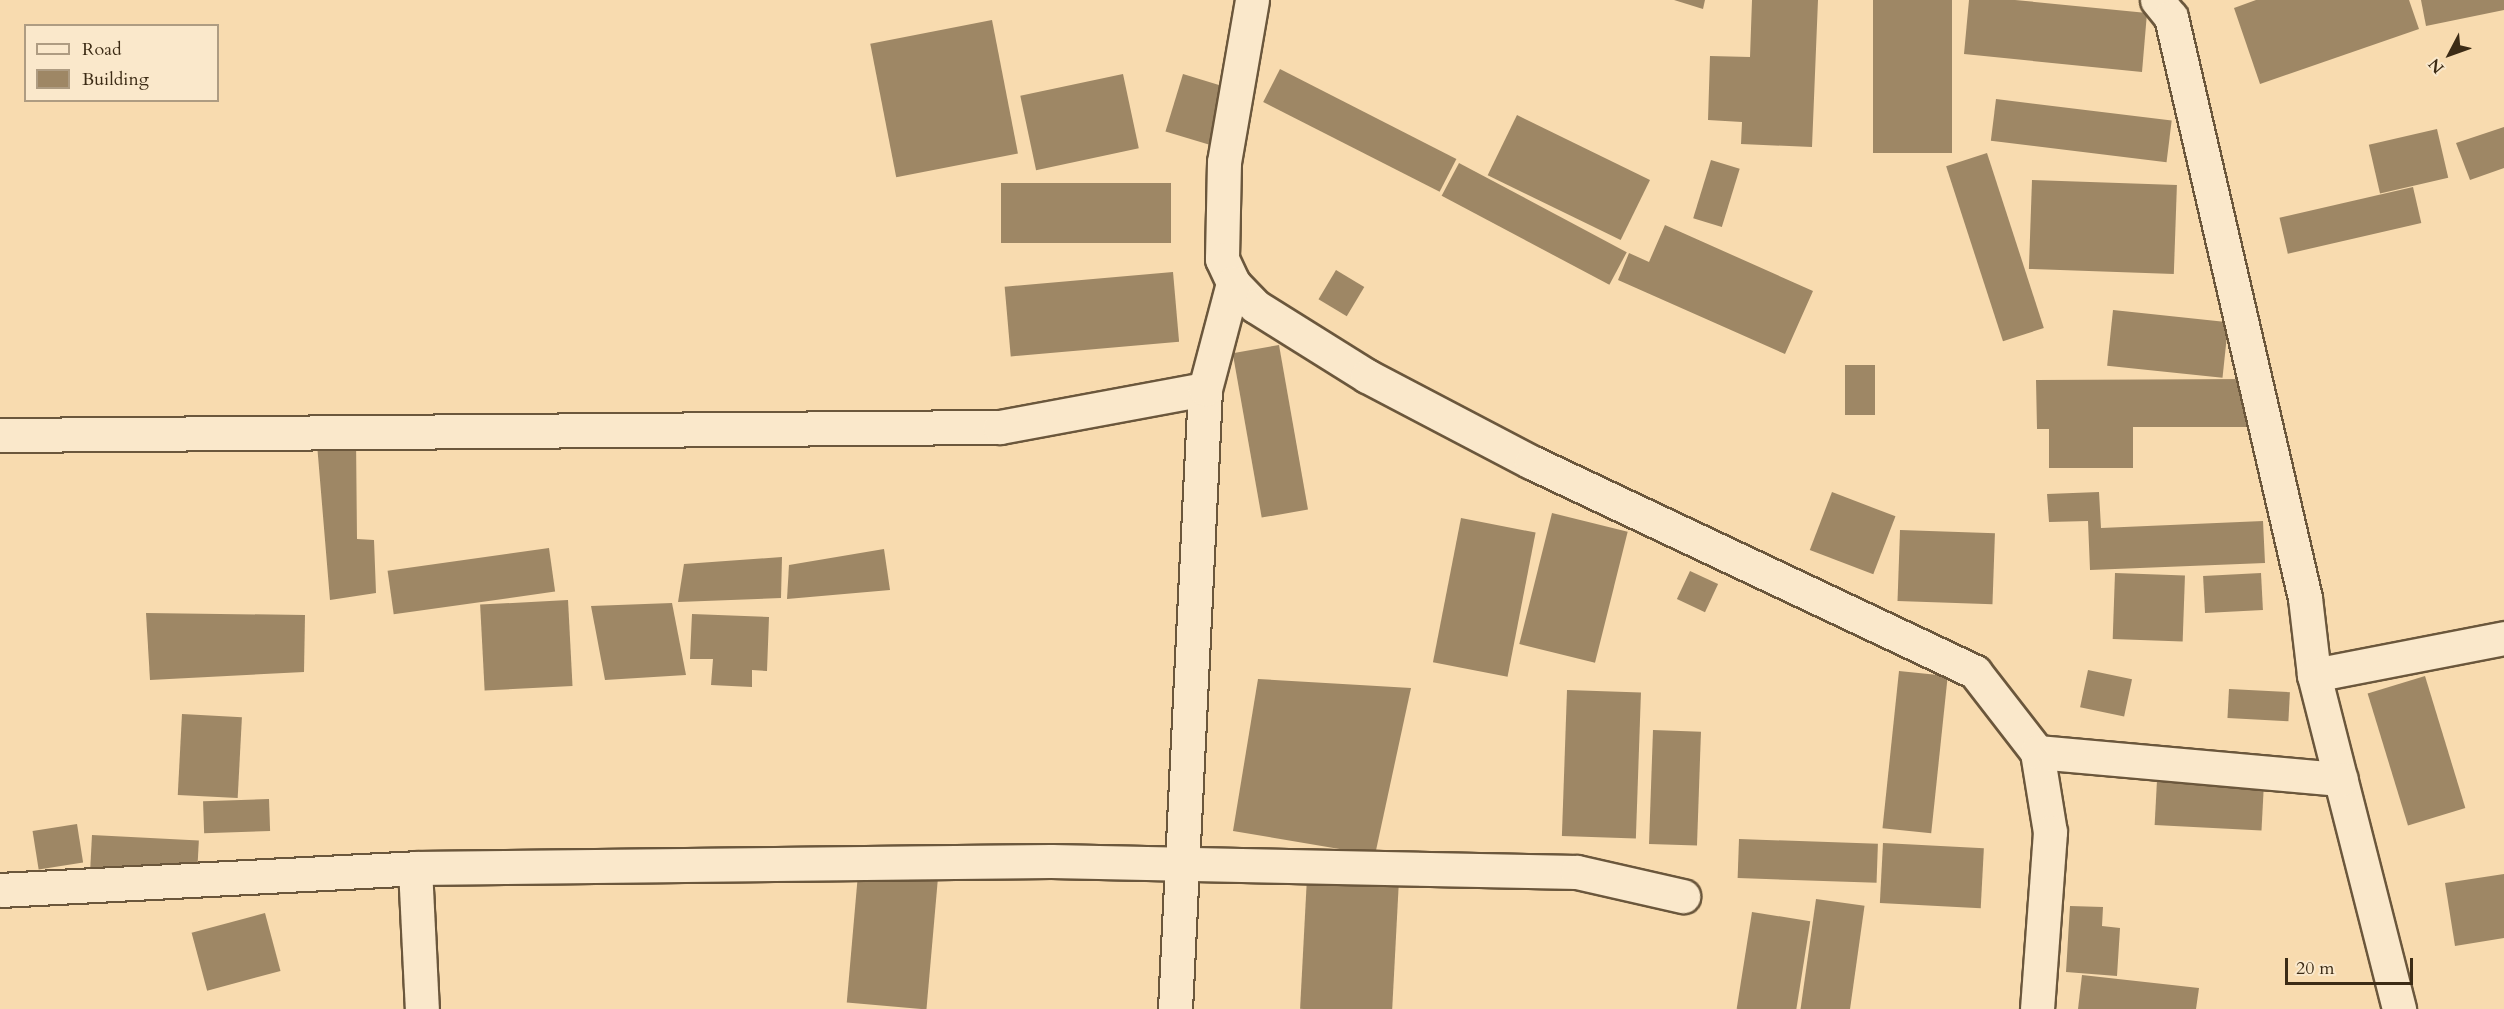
<!DOCTYPE html>
<html>
<head>
<meta charset="utf-8">
<style>
  body { margin:0 }
  #map { position:relative; width:2504px; height:1009px; overflow:hidden; background:#f8dbaf; font-family:Cardo,serif }
  div>[style] { position:absolute }
  [style*='--x'] { left:calc(var(--x)*1px); top:calc(var(--y)*1px); width:calc(var(--w)*1px); rotate:calc(var(--a)*1deg) }
  .building>* { inset:0; background:#9e8765; transform-origin:0 0 }
  .roads { filter:drop-shadow(2px 0 #6b573c) drop-shadow(-2px 0 #6b573c) drop-shadow(0 2px #6b573c) drop-shadow(0 -2px #6b573c) }
  .street>* { height:33px; margin:-16.5px; padding:0 16.5px; transform-origin:16.5px; border-radius:16.5px; background:#fae8cb }
  span { translate:-50% -50%; white-space:nowrap; text-align:center; line-height:1.15; -webkit-text-stroke:6px #fae8cb; paint-order:stroke }
  .legend { position:absolute; left:24px; top:24px; width:195px; height:78px; box-sizing:border-box; background:#fae8cb; border:2px solid #ae9c82; margin:0; padding:8px 10px; list-style:none; font-size:18px; color:#3c2b15 }
  .legend li { display:flex; align-items:center; gap:12px; height:30px }
  .legend b { width:30px; border:2px solid #ae9c82 }
  .north { position:absolute; left:2420px; top:24px; width:60px; height:60px; -webkit-text-stroke:4px #fae8cb; paint-order:stroke; rotate:229deg; font-size:16px; font-weight:700; line-height:24px; text-align:center; color:#3c2b15 }
  .north::after { content:''; display:block; margin:auto; width:21px; height:27px; background:#3c2b15; clip-path:polygon(50% 0,100% 100%,50% 72%,0 100%) }
  .scale { position:absolute; left:2285px; top:958px; width:128px; height:27px; box-sizing:border-box; border:3px solid #3c2b15; border-top:0; padding-left:8px; font-size:18px; line-height:21px; white-space:nowrap; color:#3c2b15; -webkit-text-stroke:4px #fae8cb; paint-order:stroke }
</style>
</head>
<body>
<div id="map">
  <div class="building">
    <i style="clip-path:polygon(1674px 0,1705px 0,1703px 9px)"></i>
    <i style="clip-path:polygon(1752px 0,1818px 0,1812px 147px,1741px 144px,1742px 122px,1708px 120px,1710px 56px,1750px 57px)"></i>
    <i style="left:1873px;top:0;width:79px;height:153px"></i>
    <i style="clip-path:polygon(1969px 0,2015px 0,2147px 13px,2142px 72px,1964px 54px)"></i>
    <i style="clip-path:polygon(2256px 0,2409px 0,2419px 29px,2260px 84px,2234px 8px)"></i>
    <i style="clip-path:polygon(2421px 0,2504px 0,2504px 10px,2426px 26px)"></i>
    <i style="left:992px;top:20px;width:136px;height:124px;rotate:79deg"></i>
    <i style="left:1280px;top:69px;width:198px;height:37px;rotate:27deg"></i>
    <i style="left:1123px;top:74px;width:76px;height:105px;rotate:78deg"></i>
    <i style="left:1183px;top:74px;width:47px;height:60px;rotate:17deg"></i>
    <i style="left:1996px;top:99px;width:177px;height:42px;rotate:7deg"></i>
    <i style="left:1517px;top:115px;width:148px;height:67px;rotate:26deg"></i>
    <i style="clip-path:polygon(2504px 127px,2504px 168px,2470px 180px,2456px 143px)"></i>
    <i style="left:2437px;top:129px;width:50px;height:70px;rotate:77deg"></i>
    <i style="left:1987px;top:153px;width:184px;height:43px;rotate:72deg"></i>
    <i style="left:1711px;top:160px;width:30px;height:61px;rotate:17deg"></i>
    <i style="left:1459px;top:163px;width:190px;height:37px;rotate:28deg"></i>
    <i style="left:2032px;top:180px;width:145px;height:89px;rotate:2deg"></i>
    <i style="left:1001px;top:183px;width:170px;height:60px"></i>
    <i style="left:2413px;top:187px;width:37px;height:137px;rotate:77deg"></i>
    <i style="clip-path:polygon(1665px 225px,1813px 291px,1785px 354px,1618px 280px,1629px 253px,1649px 262px)"></i>
    <i style="left:1336px;top:270px;width:33px;height:34px;rotate:31deg"></i>
    <i style="left:1173px;top:272px;width:70px;height:169px;rotate:85deg"></i>
    <i style="left:2113px;top:310px;width:116px;height:56px;rotate:6deg"></i>
    <i style="left:1279px;top:345px;width:167px;height:47px;rotate:80deg"></i>
    <i style="left:1845px;top:365px;width:30px;height:50px"></i>
    <i style="clip-path:polygon(2251px 379px,2251px 427px,2133px 427px,2133px 468px,2049px 468px,2049px 429px,2037px 429px,2036px 380px)"></i>
    <i style="clip-path:polygon(356px 437px,357px 539px,374px 540px,376px 593px,330px 600px,317px 444px)"></i>
    <i style="left:1832px;top:492px;width:68px;height:62px;rotate:21deg"></i>
    <i style="clip-path:polygon(2099px 492px,2101px 528px,2263px 521px,2265px 563px,2090px 570px,2088px 521px,2049px 522px,2047px 494px)"></i>
    <i style="left:1552px;top:513px;width:78px;height:135px;rotate:14deg"></i>
    <i style="left:1461px;top:518px;width:76px;height:147px;rotate:11deg"></i>
    <i style="left:1900px;top:530px;width:95px;height:71px;rotate:2deg"></i>
    <i style="left:549px;top:548px;width:44px;height:163px;rotate:82deg"></i>
    <i style="clip-path:polygon(884px 549px,890px 590px,787px 599px,789px 565px)"></i>
    <i style="clip-path:polygon(782px 557px,781px 598px,678px 602px,684px 564px)"></i>
    <i style="left:1690px;top:571px;width:31px;height:31px;rotate:25deg"></i>
    <i style="left:2115px;top:573px;width:70px;height:66px;rotate:2deg"></i>
    <i style="left:2261px;top:573px;width:37px;height:58px;rotate:87deg"></i>
    <i style="left:568px;top:600px;width:86px;height:88px;rotate:87deg"></i>
    <i style="clip-path:polygon(672px 603px,686px 675px,605px 680px,591px 606px)"></i>
    <i style="clip-path:polygon(146px 613px,305px 615px,304px 672px,150px 680px)"></i>
    <i style="clip-path:polygon(692px 614px,769px 617px,767px 671px,752px 670px,752px 687px,711px 685px,713px 659px,690px 659px)"></i>
    <i style="left:2088px;top:670px;width:45px;height:38px;rotate:12deg"></i>
    <i style="left:1899px;top:671px;width:49px;height:158px;rotate:6deg"></i>
    <i style="left:2425px;top:676px;width:138px;height:60px;rotate:73deg"></i>
    <i style="clip-path:polygon(1258px 679px,1411px 688px,1375px 855px,1233px 831px)"></i>
    <i style="left:2229px;top:689px;width:61px;height:29px;rotate:3deg"></i>
    <i style="left:1567px;top:690px;width:74px;height:146px;rotate:2deg"></i>
    <i style="left:182px;top:714px;width:60px;height:81px;rotate:3deg"></i>
    <i style="left:1653px;top:730px;width:48px;height:114px;rotate:2deg"></i>
    <i style="left:2157px;top:780px;width:107px;height:45px;rotate:3deg"></i>
    <i style="left:269px;top:799px;width:32px;height:66px;rotate:88deg"></i>
    <i style="left:77px;top:824px;width:39px;height:45px;rotate:81deg"></i>
    <i style="left:92px;top:835px;width:107px;height:35px;rotate:3deg"></i>
    <i style="left:1739px;top:839px;width:139px;height:39px;rotate:2deg"></i>
    <i style="left:1883px;top:843px;width:101px;height:60px;rotate:3deg"></i>
    <i style="left:939px;top:866px;width:144px;height:80px;rotate:95deg"></i>
    <i style="clip-path:polygon(2504px 874px,2504px 938px,2455px 946px,2445px 883px)"></i>
    <i style="left:1307px;top:877px;width:92px;height:132px;rotate:3deg"></i>
    <i style="left:1816px;top:899px;width:49px;height:111px;rotate:8deg"></i>
    <i style="clip-path:polygon(2070px 906px,2103px 907px,2102px 926px,2120px 928px,2117px 976px,2066px 972px)"></i>
    <i style="left:1752px;top:912px;width:59px;height:98px;rotate:9deg"></i>
    <i style="left:265px;top:913px;width:60px;height:76px;rotate:75deg"></i>
    <i style="clip-path:polygon(2082px 975px,2199px 988px,2196px 1009px,2078px 1009px)"></i>
  </div>
  <div class="roads">
    <div class="street">
      <i style="--x:1252;--y:0;--w:164;--a:99.8"></i>
      <i style="--x:1224;--y:162;--w:97;--a:91.2"></i>
      <i style="--x:1222;--y:259;--w:26;--a:65"></i>
      <i style="--x:1233;--y:283;--w:32;--a:46"></i>
      <i style="--x:1255;--y:306;--w:132;--a:32"></i>
      <i style="--x:1367;--y:376;--w:185;--a:27.7"></i>
      <i style="--x:1531;--y:462;--w:491;--a:25.3"></i>
      <i style="--x:1975;--y:672;--w:101;--a:52.2"></i>
      <i style="--x:2037;--y:752;--w:81;--a:80.8"></i>
      <i style="--x:2050;--y:832;--w:177;--a:94.2"></i>
      <i style="--x:2157;--y:0;--w:22;--a:51"></i>
      <i style="--x:2171;--y:17;--w:596;--a:77.01"></i>
      <i style="--x:2305;--y:598;--w:78;--a:83.3"></i>
      <i style="--x:2314;--y:675;--w:345;--a:75.7"></i>
      <i style="--x:0;--y:435;--w:1000;--a:-0.46"></i>
      <i style="--x:1000;--y:427;--w:208;--a:-10.5"></i>
      <i style="--x:2314;--y:675;--w:194;--a:-11"></i>
      <i style="--x:2037;--y:752;--w:305;--a:5.1"></i>
      <i style="--x:415;--y:868;--w:141;--a:87.2"></i>
      <i style="--x:0;--y:890;--w:416;--a:-3"></i>
      <i style="--x:415;--y:868;--w:636;--a:-0.63"></i>
      <i style="--x:1051;--y:861;--w:526;--a:1.2"></i>
      <i style="--x:1577;--y:872;--w:109;--a:12.8"></i>
      <i style="--x:1175;--y:1009;--w:621;--a:-87.23"></i>
      <i style="--x:1205;--y:389;--w:110;--a:-75.2"></i>
    </div>
  </div>
  <ul class="legend">
  <li><b style="height:8px;background:#fae8cb"></b>Road</li>
  <li><b style="height:16px;background:#9e8765"></b>Building</li>
  </ul>
  <div class="north">N</div>
  <div class="scale">20 m</div>
</div>
</body>
</html>
